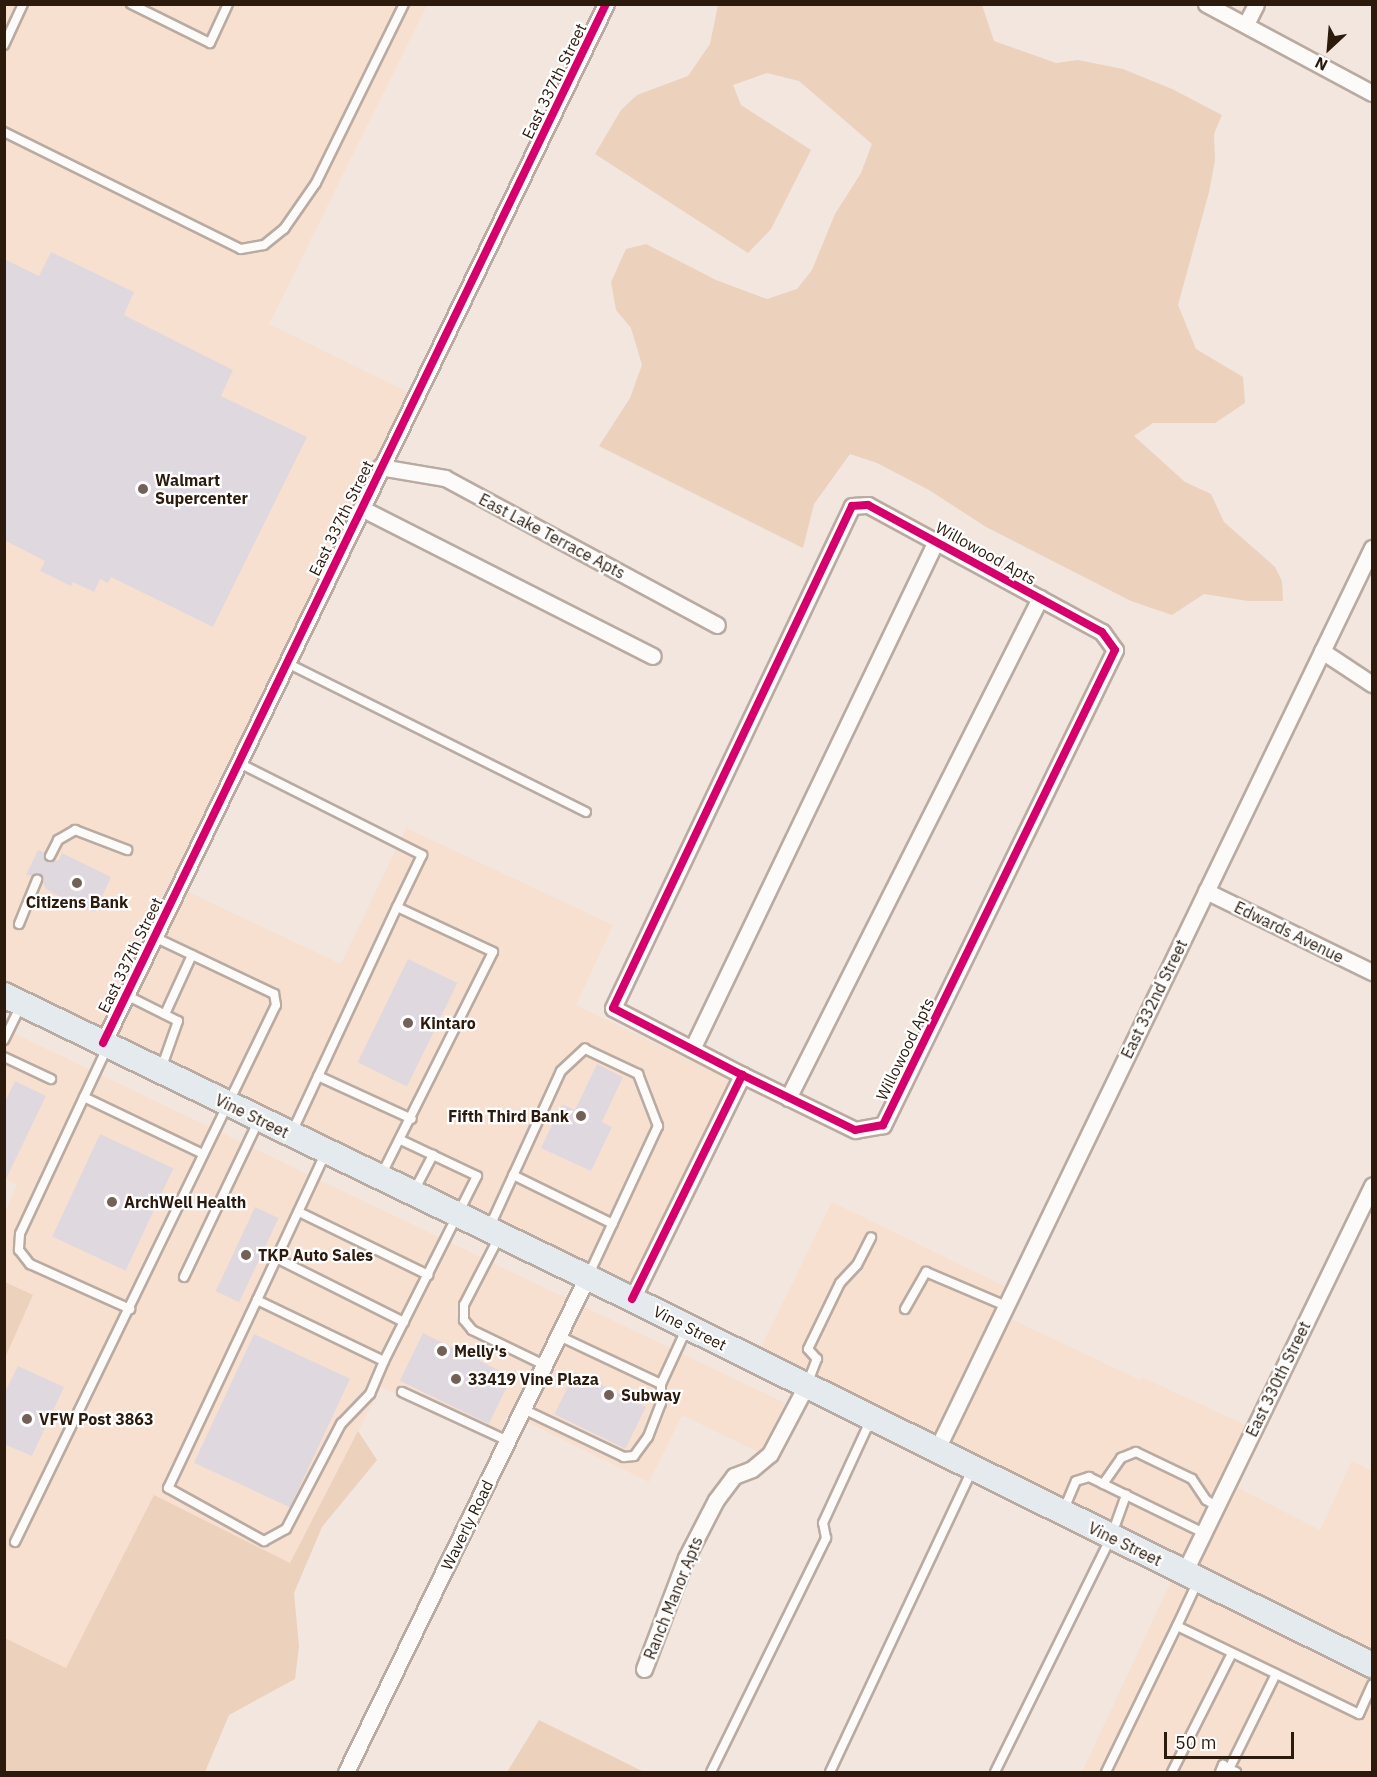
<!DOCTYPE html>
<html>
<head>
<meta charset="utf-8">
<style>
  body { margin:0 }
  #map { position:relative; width:1377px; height:1777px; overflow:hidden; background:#f2e6df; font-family:"IBM Plex Sans",sans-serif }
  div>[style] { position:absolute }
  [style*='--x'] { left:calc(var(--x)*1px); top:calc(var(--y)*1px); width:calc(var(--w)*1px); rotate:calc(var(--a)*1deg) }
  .built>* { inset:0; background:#f8e0d0; transform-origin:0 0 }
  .green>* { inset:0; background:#ecd1bd }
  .building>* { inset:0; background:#e0d8df; transform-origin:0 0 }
  .roads { filter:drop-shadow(2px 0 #b9aba1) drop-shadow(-2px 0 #b9aba1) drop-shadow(0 2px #b9aba1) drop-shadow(0 -2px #b9aba1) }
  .service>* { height:8px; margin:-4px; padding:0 4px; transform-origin:4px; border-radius:4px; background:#fdfbfa }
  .minor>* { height:15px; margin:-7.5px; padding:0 7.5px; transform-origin:7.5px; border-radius:7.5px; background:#fdfbfa }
  .primary>* { height:24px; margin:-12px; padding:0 12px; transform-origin:12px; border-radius:12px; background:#e4eaed }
  .cycleway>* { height:8px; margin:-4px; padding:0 4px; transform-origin:4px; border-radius:4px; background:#d6006c }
  .dots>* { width:16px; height:16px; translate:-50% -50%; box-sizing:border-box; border:3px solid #fff; border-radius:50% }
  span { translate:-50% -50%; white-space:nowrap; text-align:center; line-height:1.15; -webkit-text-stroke:4.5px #fff; paint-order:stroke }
  .street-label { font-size:16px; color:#2c1a0c }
  .poi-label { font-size:16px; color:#2c1a0c; font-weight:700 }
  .left { translate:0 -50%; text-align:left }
  .right { translate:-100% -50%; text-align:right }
  .frame { position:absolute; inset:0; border:6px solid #2c1a0c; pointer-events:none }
  .north { position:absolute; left:1299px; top:18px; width:60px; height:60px; -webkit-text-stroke:4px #fff; paint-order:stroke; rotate:206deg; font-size:16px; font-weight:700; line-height:24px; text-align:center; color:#2c1a0c }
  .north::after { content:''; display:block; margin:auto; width:21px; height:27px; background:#2c1a0c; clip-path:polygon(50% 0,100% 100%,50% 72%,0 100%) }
  .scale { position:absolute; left:1164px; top:1732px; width:130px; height:27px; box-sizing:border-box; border:3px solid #2c1a0c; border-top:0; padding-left:8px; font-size:18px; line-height:21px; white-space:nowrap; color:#2c1a0c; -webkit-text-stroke:4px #fff; paint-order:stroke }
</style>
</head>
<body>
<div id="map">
  <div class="built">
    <i style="clip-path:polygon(4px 5px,427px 5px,269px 324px,412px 394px,102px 1037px,5px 988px)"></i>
    <i style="clip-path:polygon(406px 828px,613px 925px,576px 1005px,731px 1080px,629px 1291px,109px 1041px,184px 890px,341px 964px)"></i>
    <i style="clip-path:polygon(5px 1029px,785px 1403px,760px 1453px,682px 1415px,649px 1482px,509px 1413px,495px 1442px,381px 1387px,290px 1563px,154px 1496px,66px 1668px,5px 1638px,5px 1358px,33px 1295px,5px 1282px,5px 1212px,17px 1185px,5px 1179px)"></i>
    <i style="left:832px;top:1202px;width:197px;height:172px;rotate:26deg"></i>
    <i style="clip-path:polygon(1005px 1316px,1140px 1380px,1142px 1377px,1252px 1428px,1184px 1567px,940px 1450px)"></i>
    <i style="clip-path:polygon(1352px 1461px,1372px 1471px,1372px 1659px,1189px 1570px,1231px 1484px,1320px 1530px)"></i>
    <i style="clip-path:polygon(1175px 1573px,1372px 1669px,1372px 1772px,1082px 1772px)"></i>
  </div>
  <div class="green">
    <i style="clip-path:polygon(718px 5px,982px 5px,994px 41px,1056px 63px,1078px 60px,1123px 69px,1172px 89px,1222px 115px,1214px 134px,1215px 160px,1209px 192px,1178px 305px,1196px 349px,1243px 377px,1245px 403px,1215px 423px,1153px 423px,1134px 436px,1185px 482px,1211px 494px,1224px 522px,1275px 567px,1282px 581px,1283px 601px,1248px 601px,1204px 594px,1172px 615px,1131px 601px,986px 527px,929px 490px,877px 463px,850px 454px,814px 504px,803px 548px,599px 446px,630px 398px,642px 365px,631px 328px,616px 310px,611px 282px,626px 249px,646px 244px,716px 280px,767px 299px,797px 289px,812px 270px,835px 214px,861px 173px,872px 144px,799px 81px,767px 73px,733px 85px,741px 105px,811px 150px,771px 229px,748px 253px,595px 154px,621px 110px,637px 95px,688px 76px,710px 44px)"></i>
    <i style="clip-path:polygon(5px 1282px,33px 1295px,5px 1358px)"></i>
    <i style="clip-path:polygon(358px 1431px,377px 1460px,322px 1527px,294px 1593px,299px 1646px,295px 1679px,229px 1715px,205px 1772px,5px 1772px,5px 1638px,66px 1668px,154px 1495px,290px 1563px)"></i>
    <i style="clip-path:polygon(539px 1720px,644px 1772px,507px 1772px)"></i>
  </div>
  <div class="building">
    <i style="clip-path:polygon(51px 252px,134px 292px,124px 315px,233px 370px,221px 396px,307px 437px,213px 627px,111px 577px,108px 583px,100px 579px,94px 592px,73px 582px,71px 586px,40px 571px,45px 561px,4px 540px,4px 259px,39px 276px)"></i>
    <i style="clip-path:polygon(38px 850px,45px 853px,48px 862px,59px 860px,62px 853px,111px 877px,95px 912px,76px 905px,73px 911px,60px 905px,63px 899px,45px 888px,41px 876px,26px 875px)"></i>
    <i style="left:408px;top:959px;width:55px;height:115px;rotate:26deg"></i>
    <i style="clip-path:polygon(597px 1064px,623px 1077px,602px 1122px,612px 1127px,591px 1171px,541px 1148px,562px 1104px,575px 1110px)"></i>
    <i style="clip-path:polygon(15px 1081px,46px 1096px,4px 1183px,4px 1104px)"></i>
    <i style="left:100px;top:1134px;width:81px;height:113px;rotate:25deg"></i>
    <i style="left:255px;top:1207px;width:26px;height:93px;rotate:25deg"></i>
    <i style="left:423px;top:1333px;width:99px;height:53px;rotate:26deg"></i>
    <i style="left:254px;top:1334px;width:106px;height:142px;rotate:25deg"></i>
    <i style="clip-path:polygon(18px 1366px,64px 1387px,32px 1456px,4px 1444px,4px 1394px)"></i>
    <i style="left:575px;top:1372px;width:79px;height:47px;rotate:26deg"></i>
  </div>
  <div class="roads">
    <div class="service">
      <i style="--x:131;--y:4;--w:88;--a:26.3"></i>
      <i style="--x:210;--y:43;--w:43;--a:-65.2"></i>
      <i style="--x:4;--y:45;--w:45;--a:-65.1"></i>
      <i style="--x:4;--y:132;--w:264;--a:26.3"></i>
      <i style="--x:241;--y:249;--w:23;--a:-10"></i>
      <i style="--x:264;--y:245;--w:26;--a:-39"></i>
      <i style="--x:284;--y:229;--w:56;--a:-55.2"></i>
      <i style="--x:316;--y:183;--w:199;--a:-63.8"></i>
      <i style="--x:287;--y:663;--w:334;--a:26.5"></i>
      <i style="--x:239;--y:763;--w:205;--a:26.7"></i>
      <i style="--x:422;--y:855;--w:58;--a:115.7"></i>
      <i style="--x:50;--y:856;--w:18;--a:-63"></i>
      <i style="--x:58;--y:840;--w:20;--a:-30"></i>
      <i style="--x:75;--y:830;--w:56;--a:21"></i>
      <i style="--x:19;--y:924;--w:48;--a:-67.8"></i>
      <i style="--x:126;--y:995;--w:58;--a:26.6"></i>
      <i style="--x:178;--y:1021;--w:51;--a:109.5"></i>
      <i style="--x:165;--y:1014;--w:65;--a:-65.4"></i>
      <i style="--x:4;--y:1040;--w:39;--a:-64"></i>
      <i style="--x:107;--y:1048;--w:205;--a:115.1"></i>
      <i style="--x:20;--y:1234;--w:16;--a:94"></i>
      <i style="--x:19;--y:1250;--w:18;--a:52"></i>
      <i style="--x:30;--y:1264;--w:110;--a:24.2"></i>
      <i style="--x:4;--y:1057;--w:52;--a:25.1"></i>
      <i style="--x:318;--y:1076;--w:103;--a:24.6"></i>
      <i style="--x:84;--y:1097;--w:132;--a:25.6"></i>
      <i style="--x:293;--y:1130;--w:246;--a:-65"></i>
      <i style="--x:397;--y:907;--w:106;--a:25.1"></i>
      <i style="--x:493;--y:952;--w:248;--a:116.6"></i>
      <i style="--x:326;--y:1152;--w:163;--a:115"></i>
      <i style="--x:257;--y:1300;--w:141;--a:25.7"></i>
      <i style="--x:384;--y:1361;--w:207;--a:-63.3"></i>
      <i style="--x:477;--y:1176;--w:84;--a:-154.7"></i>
      <i style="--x:513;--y:1175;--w:111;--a:26.1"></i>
      <i style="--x:414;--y:1191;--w:41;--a:-62.2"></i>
      <i style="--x:299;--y:1212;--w:144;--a:26"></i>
      <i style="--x:490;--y:1226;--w:170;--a:-65.4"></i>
      <i style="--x:561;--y:1071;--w:33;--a:-43"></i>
      <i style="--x:585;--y:1049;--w:59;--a:25.3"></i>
      <i style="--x:638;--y:1074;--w:56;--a:69"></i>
      <i style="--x:658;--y:1126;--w:166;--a:115"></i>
      <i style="--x:498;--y:1239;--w:74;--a:117.3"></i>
      <i style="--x:464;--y:1305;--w:15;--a:90"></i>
      <i style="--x:464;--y:1320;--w:13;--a:51"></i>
      <i style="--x:472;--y:1330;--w:80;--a:25.9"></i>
      <i style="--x:278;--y:1259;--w:141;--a:26.6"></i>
      <i style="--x:184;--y:1277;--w:174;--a:-64.5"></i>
      <i style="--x:257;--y:1300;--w:208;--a:115.3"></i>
      <i style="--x:168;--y:1488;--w:110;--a:28.9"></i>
      <i style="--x:264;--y:1541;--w:25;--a:-29"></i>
      <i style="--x:286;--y:1529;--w:119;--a:-62.4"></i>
      <i style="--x:341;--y:1424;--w:42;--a:-46"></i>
      <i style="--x:370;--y:1394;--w:36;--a:-67"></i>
      <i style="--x:905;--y:1309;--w:43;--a:-60.4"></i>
      <i style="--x:926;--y:1272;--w:87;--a:23"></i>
      <i style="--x:559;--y:1336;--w:113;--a:25.2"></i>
      <i style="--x:661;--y:1384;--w:60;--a:-65.2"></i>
      <i style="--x:808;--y:1382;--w:25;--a:-69"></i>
      <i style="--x:817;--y:1359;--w:13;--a:-132"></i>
      <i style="--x:808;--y:1349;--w:73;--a:-64.1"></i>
      <i style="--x:840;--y:1283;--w:25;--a:-47"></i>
      <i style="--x:857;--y:1265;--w:31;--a:-63"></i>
      <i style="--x:402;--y:1392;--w:117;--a:24.8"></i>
      <i style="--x:523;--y:1409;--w:112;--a:25.4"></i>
      <i style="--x:624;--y:1457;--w:10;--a:-6"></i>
      <i style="--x:634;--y:1456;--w:24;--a:-54"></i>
      <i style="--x:648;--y:1437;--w:36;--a:-69"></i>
      <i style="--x:661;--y:1403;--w:19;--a:-90"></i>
      <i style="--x:1103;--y:1484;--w:32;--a:-55"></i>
      <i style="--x:1121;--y:1458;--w:16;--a:-22"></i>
      <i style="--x:1136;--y:1452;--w:62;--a:25.7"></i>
      <i style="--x:1192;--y:1479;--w:25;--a:56"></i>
      <i style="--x:1206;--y:1500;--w:13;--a:29"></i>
      <i style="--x:1064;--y:1509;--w:30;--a:-67"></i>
      <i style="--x:1076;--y:1481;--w:14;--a:-17"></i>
      <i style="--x:1089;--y:1477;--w:128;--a:26"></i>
      <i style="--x:15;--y:1542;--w:597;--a:-64.08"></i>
      <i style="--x:276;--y:1005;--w:11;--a:-100"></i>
      <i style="--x:274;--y:994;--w:133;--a:-154.6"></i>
      <i style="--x:1198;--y:1581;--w:50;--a:115"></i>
      <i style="--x:1177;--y:1626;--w:202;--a:25.8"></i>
      <i style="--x:1359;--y:1714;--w:32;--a:-66"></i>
      <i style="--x:711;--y:1772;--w:261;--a:-63.8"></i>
      <i style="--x:826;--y:1538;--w:15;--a:-101"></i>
      <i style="--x:823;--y:1523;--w:115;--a:-65.2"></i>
      <i style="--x:830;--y:1772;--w:334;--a:-64.8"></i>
      <i style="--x:995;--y:1772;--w:262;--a:-63.7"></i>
      <i style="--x:1111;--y:1537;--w:45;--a:-70.3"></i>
      <i style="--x:1106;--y:1772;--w:162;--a:-64.1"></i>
      <i style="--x:1172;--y:1772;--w:133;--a:-63.2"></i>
      <i style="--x:1220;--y:1772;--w:8;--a:-67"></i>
      <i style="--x:1223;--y:1765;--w:7;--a:34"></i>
      <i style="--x:1236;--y:1772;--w:8;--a:-157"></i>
      <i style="--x:1229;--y:1769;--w:106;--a:-63.7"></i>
    </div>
    <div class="minor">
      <i style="--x:1206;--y:4;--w:188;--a:28.2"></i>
      <i style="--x:1246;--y:24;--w:22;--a:-63"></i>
      <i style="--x:380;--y:467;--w:66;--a:9.6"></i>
      <i style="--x:445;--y:478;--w:309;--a:28.4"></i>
      <i style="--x:361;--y:508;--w:327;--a:26.9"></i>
      <i style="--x:1322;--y:651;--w:60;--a:33.4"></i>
      <i style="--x:1206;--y:891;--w:185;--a:26"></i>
      <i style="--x:103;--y:1043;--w:1154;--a:-64.17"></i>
      <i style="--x:692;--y:1049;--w:564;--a:-64.34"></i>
      <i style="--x:788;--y:1098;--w:560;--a:-63.25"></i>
      <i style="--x:632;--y:1299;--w:250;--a:-63.8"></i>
      <i style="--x:742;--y:1075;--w:145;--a:-152.6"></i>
      <i style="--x:613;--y:1008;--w:556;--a:-64.54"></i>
      <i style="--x:852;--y:506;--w:16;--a:-4"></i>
      <i style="--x:868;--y:505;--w:266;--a:28.5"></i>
      <i style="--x:1102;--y:632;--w:22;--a:54"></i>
      <i style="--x:1115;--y:650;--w:529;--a:116.03"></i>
      <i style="--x:883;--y:1125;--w:28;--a:170"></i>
      <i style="--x:855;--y:1130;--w:126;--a:-154"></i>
      <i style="--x:936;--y:1451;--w:1003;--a:-64.23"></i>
      <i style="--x:1184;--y:1573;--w:431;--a:-64.1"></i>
      <i style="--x:644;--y:1669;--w:119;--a:-69.3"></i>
      <i style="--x:686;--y:1558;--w:65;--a:-62.7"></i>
      <i style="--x:716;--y:1500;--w:30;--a:-53"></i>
      <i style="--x:734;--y:1476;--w:19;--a:-21"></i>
      <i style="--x:752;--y:1469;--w:23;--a:-40"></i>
      <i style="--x:770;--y:1454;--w:77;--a:-62.1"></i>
      <i style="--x:346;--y:1772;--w:551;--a:-64.04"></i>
    </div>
    <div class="primary">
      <i style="--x:4;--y:995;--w:648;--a:25.81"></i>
      <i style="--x:587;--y:1277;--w:876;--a:26.3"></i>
    </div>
  </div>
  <div class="cycleway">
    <i style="--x:103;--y:1043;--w:1154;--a:-64.17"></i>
    <i style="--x:632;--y:1299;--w:250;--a:-63.8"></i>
    <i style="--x:742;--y:1075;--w:145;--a:-152.6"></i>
    <i style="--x:613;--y:1008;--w:556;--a:-64.54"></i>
    <i style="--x:852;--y:506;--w:16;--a:-4"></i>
    <i style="--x:868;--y:505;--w:266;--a:28.5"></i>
    <i style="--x:1102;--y:632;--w:22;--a:54"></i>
    <i style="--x:1115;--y:650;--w:529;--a:116.03"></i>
    <i style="--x:883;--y:1125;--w:28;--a:170"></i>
    <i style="--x:855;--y:1130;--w:126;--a:-154"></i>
  </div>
  <div class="dots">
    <i style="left:143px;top:489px;background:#716156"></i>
    <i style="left:77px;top:883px;background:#716156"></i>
    <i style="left:408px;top:1023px;background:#716156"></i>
    <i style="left:581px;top:1116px;background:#716156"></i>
    <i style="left:112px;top:1202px;background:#716156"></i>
    <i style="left:246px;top:1255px;background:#716156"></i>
    <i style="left:442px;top:1351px;background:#716156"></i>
    <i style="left:456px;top:1379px;background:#716156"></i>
    <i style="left:609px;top:1395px;background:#716156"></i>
    <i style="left:27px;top:1419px;background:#716156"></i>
  </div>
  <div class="street-label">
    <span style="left:554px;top:81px;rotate:-64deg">East 337th Street</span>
    <span style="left:341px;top:518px;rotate:-64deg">East 337th Street</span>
    <span style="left:552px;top:536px;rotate:28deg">East Lake Terrace Apts</span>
    <span style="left:986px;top:553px;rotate:29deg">Willowood Apts</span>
    <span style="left:1289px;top:932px;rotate:26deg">Edwards Avenue</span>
    <span style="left:130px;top:955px;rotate:-64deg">East 337th Street</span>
    <span style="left:1154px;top:999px;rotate:-64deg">East 332nd Street</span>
    <span style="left:905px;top:1049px;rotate:-64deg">Willowood Apts</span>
    <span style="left:252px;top:1116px;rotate:26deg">Vine Street</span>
    <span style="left:690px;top:1328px;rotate:27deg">Vine Street</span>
    <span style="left:1278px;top:1379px;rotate:-64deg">East 330th Street</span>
    <span style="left:467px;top:1525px;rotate:-64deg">Waverly Road</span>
    <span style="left:1125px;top:1544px;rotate:26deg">Vine Street</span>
    <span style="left:673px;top:1598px;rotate:-68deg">Ranch Manor Apts</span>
  </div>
  <div class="poi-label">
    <span class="left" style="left:155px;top:489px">Walmart<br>Supercenter</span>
    <span style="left:77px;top:902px">Citizens Bank</span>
    <span class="left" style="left:420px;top:1023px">Kintaro</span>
    <span class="right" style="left:569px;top:1116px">Fifth Third Bank</span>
    <span class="left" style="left:124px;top:1202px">ArchWell Health</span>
    <span class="left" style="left:258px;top:1255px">TKP Auto Sales</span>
    <span class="left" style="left:454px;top:1351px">Melly's</span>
    <span class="left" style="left:468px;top:1379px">33419 Vine Plaza</span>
    <span class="left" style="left:621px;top:1395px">Subway</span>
    <span class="left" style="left:39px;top:1419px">VFW Post 3863</span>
  </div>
  <div class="frame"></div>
  <div class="north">N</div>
  <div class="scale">50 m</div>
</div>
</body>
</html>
